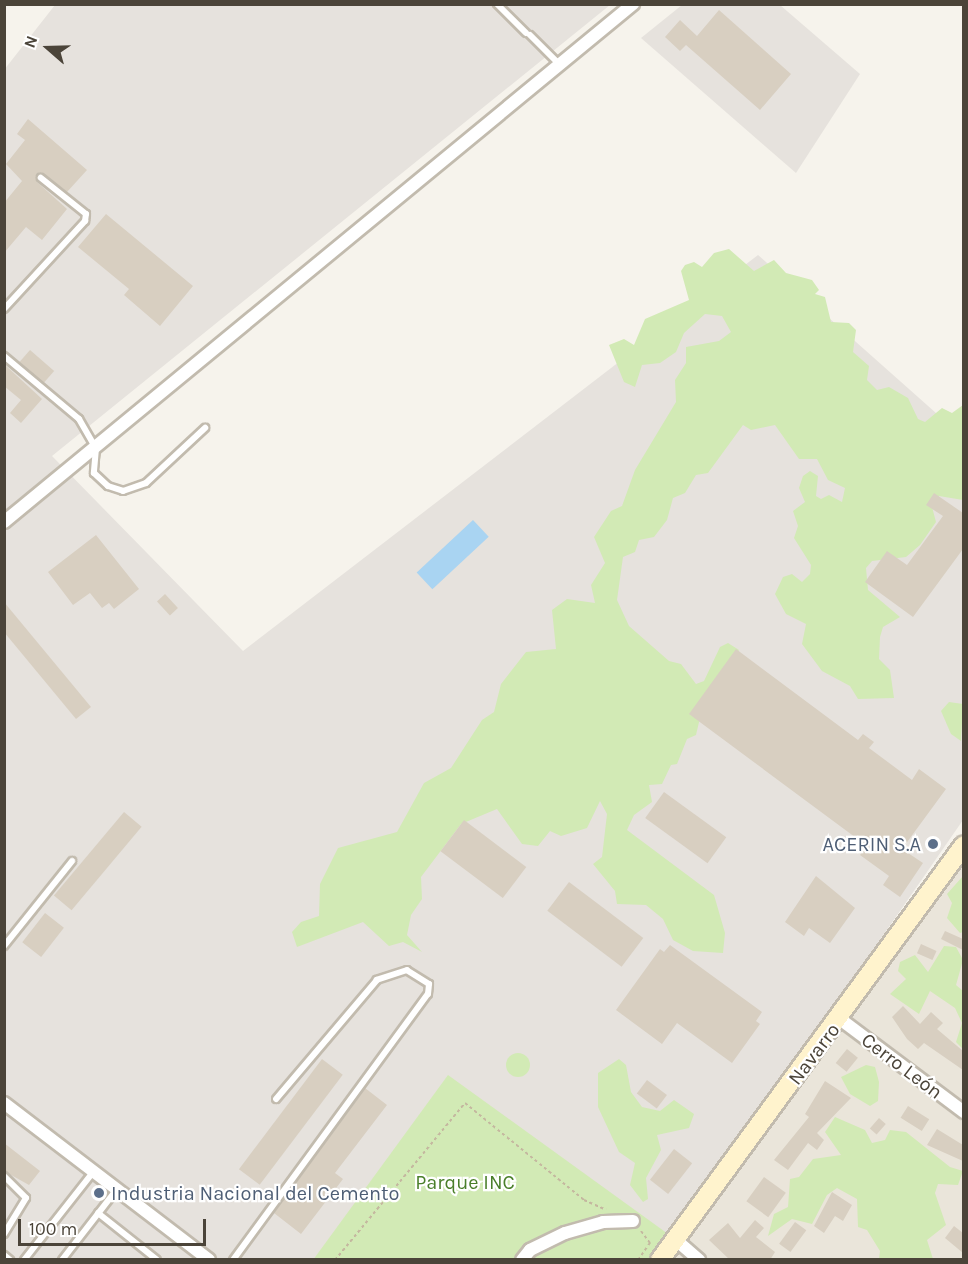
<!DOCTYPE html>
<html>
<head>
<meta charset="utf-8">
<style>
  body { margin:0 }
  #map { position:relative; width:968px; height:1264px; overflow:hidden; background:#f6f3ec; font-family:Karla,sans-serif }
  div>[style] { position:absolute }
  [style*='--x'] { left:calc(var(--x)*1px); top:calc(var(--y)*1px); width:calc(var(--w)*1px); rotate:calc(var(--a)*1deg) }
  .residential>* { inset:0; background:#eae5da }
  .industrial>* { inset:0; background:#e6e2dd }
  .green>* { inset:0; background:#d2eab5 }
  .round { border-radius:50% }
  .water>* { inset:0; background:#a9d4f2; transform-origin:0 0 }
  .building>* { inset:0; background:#d8cfc1; transform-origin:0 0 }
  .path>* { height:2px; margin-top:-1px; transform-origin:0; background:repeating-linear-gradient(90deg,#c4b79f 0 3px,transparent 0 6px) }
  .roads { filter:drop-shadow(2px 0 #c2bbae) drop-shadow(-2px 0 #c2bbae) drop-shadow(0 2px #c2bbae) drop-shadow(0 -2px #c2bbae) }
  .lane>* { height:6px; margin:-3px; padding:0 3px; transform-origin:3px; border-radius:3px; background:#fff }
  .street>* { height:12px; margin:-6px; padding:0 6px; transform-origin:6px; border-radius:6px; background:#fff }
  .secondary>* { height:18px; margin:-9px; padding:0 9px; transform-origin:9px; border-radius:9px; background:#fff3cd }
  .dots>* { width:16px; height:16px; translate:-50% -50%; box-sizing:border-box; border:3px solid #fff; border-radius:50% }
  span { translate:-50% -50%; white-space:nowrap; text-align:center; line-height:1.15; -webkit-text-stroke:4.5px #fff; paint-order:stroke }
  .service-label { font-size:20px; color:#4e5e75 }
  .right { translate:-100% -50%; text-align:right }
  .left { translate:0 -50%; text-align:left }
  .street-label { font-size:20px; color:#4b4439 }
  .park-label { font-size:20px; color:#4a7f2a }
  .frame { position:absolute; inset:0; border:6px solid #4b4439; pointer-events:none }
  .north { position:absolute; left:18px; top:18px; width:60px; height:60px; -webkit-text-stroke:4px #fff; paint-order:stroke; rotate:290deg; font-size:16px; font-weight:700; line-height:24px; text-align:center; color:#4b4439 }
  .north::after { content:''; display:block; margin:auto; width:21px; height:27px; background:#4b4439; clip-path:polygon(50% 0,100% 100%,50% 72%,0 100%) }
  .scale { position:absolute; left:18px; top:1219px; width:188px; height:27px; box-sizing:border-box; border:3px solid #4b4439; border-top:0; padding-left:8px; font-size:18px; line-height:21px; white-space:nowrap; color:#4b4439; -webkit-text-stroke:4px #fff; paint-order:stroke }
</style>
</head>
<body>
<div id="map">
  <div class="residential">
    <i style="clip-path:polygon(963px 851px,963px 1259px,661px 1260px)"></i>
  </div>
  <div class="industrial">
    <i style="clip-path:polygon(55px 5px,610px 5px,52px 456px,243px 651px,758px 255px,963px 437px,963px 820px,659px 1259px,5px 1259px,4px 70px)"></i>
    <i style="clip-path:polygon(682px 5px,780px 5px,860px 74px,796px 173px,641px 38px)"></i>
  </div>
  <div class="green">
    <i style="clip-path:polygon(729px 249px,754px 271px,774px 260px,786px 273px,812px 280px,819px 290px,815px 294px,825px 297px,831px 322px,849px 323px,856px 330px,853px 352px,869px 366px,867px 380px,877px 390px,889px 387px,908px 398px,918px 419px,925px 422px,942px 408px,952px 413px,963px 405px,963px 500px,939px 496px,932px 507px,936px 522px,920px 545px,906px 557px,872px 561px,866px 568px,868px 590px,900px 617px,883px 627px,880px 637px,879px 659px,890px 670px,894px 698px,858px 699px,850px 686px,822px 671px,802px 644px,806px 624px,786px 614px,775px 594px,783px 577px,792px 574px,802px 582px,810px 574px,811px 565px,794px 538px,798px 526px,793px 511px,805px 502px,799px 488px,803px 476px,810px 471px,818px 476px,816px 496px,821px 499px,829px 495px,842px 502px,845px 488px,828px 480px,817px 459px,799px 459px,775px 425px,751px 430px,743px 425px,708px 473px,696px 475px,685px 493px,673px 498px,667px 520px,654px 537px,639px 540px,635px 552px,623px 557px,617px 600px,629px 626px,669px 661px,681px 664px,696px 684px,704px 681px,720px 647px,728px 643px,739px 650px,703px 705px,696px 735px,687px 739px,677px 764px,671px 765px,662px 784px,649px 785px,652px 802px,634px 815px,627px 830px,714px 895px,725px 933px,723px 953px,693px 951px,673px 940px,663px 919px,646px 905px,617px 904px,615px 891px,593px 864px,602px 857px,607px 814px,600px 801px,587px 828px,561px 836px,550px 831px,538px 846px,522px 844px,497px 809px,461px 824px,421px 877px,422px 899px,411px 915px,407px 935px,422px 952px,403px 942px,389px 946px,363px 922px,297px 947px,292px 932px,301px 922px,319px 916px,320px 884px,338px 848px,397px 832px,424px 783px,451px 768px,482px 720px,494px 712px,501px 684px,526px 652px,556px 649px,552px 610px,567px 599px,595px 603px,591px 585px,605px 563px,594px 537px,611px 511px,622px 506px,635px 470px,676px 402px,675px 380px,686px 363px,686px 347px,719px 341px,731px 332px,722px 316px,705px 314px,684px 333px,676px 352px,660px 363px,642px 365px,635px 387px,624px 382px,609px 345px,624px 339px,634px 345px,645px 319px,689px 300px,681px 271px,685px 265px,694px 262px,702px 267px,714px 253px)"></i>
    <i style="clip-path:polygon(949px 702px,963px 704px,961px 741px,951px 734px,941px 711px)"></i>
    <i style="clip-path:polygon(963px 876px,963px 932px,960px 933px,947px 918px,952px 903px,947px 894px)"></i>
    <i style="clip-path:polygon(944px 946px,956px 947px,963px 960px,956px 985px,963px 991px,963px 1049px,956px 1042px,962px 1023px,955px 1008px,930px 991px,919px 1014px,890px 994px,906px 979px,898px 971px,900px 962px,915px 955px,928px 972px)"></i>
    <i class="round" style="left:506px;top:1053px;width:24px;height:24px"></i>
    <i style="clip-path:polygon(619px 1059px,626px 1065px,631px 1092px,642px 1107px,660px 1111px,674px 1100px,694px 1114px,689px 1128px,657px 1135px,661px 1150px,646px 1178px,648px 1199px,643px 1202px,630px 1185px,635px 1163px,619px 1152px,598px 1107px,598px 1073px)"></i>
    <i style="clip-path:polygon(866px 1065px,875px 1067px,879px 1082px,878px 1101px,870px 1106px,850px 1094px,841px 1077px)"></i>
    <i style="clip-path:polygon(448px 1075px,675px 1239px,660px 1259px,313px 1260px)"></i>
    <i style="clip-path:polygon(835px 1117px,865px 1130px,872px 1143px,885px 1140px,890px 1130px,906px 1132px,950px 1167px,963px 1171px,958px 1185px,938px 1184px,935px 1193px,946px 1225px,927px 1240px,933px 1259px,879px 1259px,880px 1251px,867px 1230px,858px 1227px,857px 1199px,837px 1188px,827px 1195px,812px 1224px,792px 1219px,768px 1236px,774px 1214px,788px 1207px,790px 1179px,799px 1177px,813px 1159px,841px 1155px,825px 1132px)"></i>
  </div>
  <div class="water">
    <i style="left:473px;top:520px;width:23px;height:77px;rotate:47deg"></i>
  </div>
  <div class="building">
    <i style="clip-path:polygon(719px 10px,791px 74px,760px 110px,686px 45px,680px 51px,665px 37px,680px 20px,697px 36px)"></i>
    <i style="clip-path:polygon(28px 119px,87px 170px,67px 192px,37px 174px,37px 182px,67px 209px,42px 240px,26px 227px,4px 253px,4px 203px,22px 181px,6px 164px,25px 140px,17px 134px)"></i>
    <i style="clip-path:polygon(106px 214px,193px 286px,160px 326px,124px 295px,129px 289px,78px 247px)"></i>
    <i style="left:30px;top:350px;width:32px;height:16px;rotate:41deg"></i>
    <i style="clip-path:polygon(4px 364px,42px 399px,21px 423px,10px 413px,21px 400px,4px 386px)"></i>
    <i style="clip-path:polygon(934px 493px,963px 513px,963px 549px,913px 617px,865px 582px,887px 551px,907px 565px,943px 516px,926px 505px)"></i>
    <i style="clip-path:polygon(96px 535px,139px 589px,114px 609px,109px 603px,102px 608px,90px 593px,73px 605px,48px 572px)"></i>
    <i style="left:165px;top:594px;width:19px;height:11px;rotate:47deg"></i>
    <i style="clip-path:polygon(4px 602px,91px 707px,76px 719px,4px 632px)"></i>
    <i style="clip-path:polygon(736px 649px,858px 740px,863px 734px,874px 742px,869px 748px,912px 780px,919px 769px,946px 789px,902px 849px,923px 863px,900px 897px,883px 885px,889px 876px,860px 855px,867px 846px,689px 714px)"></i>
    <i style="left:664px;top:792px;width:77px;height:32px;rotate:36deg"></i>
    <i style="left:124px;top:812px;width:23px;height:109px;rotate:40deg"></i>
    <i style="left:464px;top:820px;width:78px;height:39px;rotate:37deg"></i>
    <i style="clip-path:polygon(816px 876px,855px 908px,830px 943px,809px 928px,804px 936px,785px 922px)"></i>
    <i style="left:569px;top:882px;width:93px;height:36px;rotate:37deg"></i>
    <i style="left:45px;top:913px;width:24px;height:37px;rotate:38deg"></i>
    <i style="clip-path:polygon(945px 931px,963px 939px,963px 950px,941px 939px)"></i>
    <i style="left:921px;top:944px;width:17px;height:10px;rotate:24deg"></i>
    <i style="clip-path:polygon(670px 945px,762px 1012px,756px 1021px,760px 1024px,732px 1063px,677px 1023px,662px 1044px,616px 1010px,660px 949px,664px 952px)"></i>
    <i style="clip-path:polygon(903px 1006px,920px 1024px,931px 1012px,943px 1023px,937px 1029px,963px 1051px,963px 1070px,924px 1043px,918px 1049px,907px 1039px,892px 1017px)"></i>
    <i style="left:847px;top:1049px;width:14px;height:18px;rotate:39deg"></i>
    <i style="left:322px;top:1059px;width:26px;height:138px;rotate:37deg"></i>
    <i style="left:647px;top:1080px;width:25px;height:17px;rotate:37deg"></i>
    <i style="clip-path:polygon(825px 1081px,851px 1098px,817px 1133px,824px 1140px,817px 1150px,808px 1143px,788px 1170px,774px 1160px,809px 1117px,805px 1114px)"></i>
    <i style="clip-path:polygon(365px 1088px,387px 1105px,335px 1173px,343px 1179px,301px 1234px,274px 1213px)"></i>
    <i style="left:908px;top:1106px;width:25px;height:14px;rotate:32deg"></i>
    <i style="left:879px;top:1118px;width:9px;height:14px;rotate:41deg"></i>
    <i style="clip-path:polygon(937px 1129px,963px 1145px,963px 1161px,927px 1145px)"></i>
    <i style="clip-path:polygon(4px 1143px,40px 1171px,29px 1185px,4px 1171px)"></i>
    <i style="left:674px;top:1149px;width:23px;height:39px;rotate:38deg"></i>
    <i style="left:764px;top:1177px;width:27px;height:30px;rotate:36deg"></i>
    <i style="clip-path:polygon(832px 1192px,852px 1205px,843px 1221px,835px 1216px,824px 1233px,814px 1226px)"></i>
    <i style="clip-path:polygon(755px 1220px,764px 1228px,756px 1237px,775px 1252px,770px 1260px,730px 1260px,709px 1240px,728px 1223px,740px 1238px)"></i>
    <i style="left:795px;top:1222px;width:14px;height:27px;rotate:36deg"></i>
    <i style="clip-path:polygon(954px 1226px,963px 1233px,963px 1253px,945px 1238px)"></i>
  </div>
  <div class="path">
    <i style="--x:335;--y:1260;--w:204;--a:-50.4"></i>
    <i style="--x:465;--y:1103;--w:154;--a:39.2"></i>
    <i style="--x:584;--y:1200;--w:24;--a:24"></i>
    <i style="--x:638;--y:1260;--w:21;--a:-55"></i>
    <i style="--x:650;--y:1243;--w:15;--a:-127"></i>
  </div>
  <div class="roads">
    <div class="lane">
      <i style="--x:497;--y:4;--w:41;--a:45"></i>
      <i style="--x:530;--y:35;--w:42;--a:45"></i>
      <i style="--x:4;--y:309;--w:120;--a:-47.4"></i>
      <i style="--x:85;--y:221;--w:7;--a:-82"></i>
      <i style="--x:86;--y:214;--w:58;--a:-141.3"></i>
      <i style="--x:4;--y:356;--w:98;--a:40"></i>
      <i style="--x:79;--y:419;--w:34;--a:60"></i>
      <i style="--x:96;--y:448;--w:25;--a:95"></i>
      <i style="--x:94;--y:473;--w:19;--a:43"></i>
      <i style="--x:108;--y:486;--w:16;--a:18"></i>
      <i style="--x:123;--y:491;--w:24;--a:-19"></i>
      <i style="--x:146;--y:483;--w:81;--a:-43"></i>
      <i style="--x:4;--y:946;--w:109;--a:-51.3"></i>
      <i style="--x:4;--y:1176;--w:31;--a:45"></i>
      <i style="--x:26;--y:1198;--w:42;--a:121.4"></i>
      <i style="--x:98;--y:1213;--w:75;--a:38.5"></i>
      <i style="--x:4;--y:1255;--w:8;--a:40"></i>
      <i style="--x:24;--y:1260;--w:113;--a:-51.8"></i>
      <i style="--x:62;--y:1260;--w:90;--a:-52.2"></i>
      <i style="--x:233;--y:1260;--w:330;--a:-53.8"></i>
      <i style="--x:428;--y:994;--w:10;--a:-84"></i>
      <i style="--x:429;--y:984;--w:26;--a:-148"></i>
      <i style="--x:407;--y:970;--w:32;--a:162"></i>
      <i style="--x:377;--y:980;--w:156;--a:130.3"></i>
    </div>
    <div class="street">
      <i style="--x:4;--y:522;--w:815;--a:-39.47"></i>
      <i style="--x:840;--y:1019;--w:155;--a:36.9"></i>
      <i style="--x:4;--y:1103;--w:258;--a:37.4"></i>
      <i style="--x:675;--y:1239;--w:32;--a:41"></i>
      <i style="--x:522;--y:1260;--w:13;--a:-51"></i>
      <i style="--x:530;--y:1250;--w:39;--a:-26"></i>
      <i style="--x:565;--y:1233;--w:40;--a:-16"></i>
      <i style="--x:603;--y:1222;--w:30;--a:-2"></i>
    </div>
    <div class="secondary">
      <i style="--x:660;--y:1260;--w:514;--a:-53.78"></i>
    </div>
  </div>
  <div class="dots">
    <i style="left:933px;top:844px;background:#5c6f8a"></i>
    <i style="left:99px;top:1193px;background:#5c6f8a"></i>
  </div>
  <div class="service-label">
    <span class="right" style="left:921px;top:844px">ACERIN S.A</span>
    <span class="left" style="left:111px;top:1193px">Industria Nacional del Cemento</span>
  </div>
  <div class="street-label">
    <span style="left:814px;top:1054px;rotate:-53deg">Navarro</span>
    <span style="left:902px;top:1066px;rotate:37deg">Cerro León</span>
  </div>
  <div class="park-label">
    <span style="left:465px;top:1182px">Parque INC</span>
  </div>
  <div class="frame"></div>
  <div class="north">N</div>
  <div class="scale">100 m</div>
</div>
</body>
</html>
